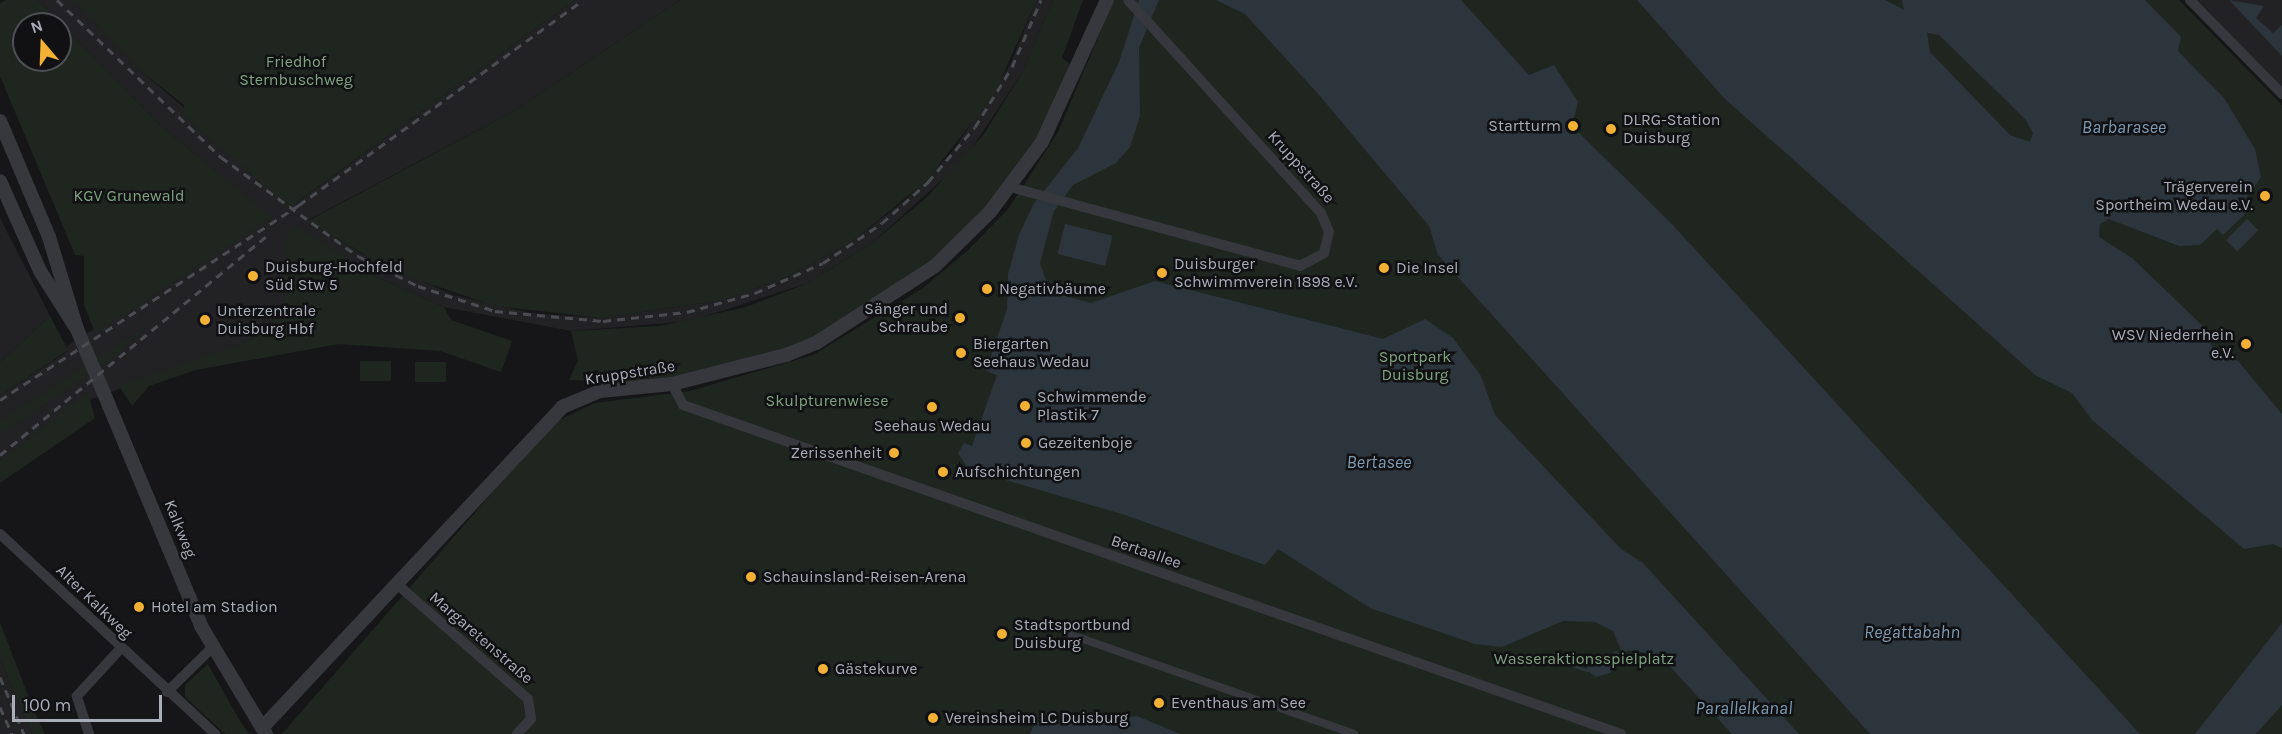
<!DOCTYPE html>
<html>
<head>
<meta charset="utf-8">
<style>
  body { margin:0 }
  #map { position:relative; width:2282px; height:734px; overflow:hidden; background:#161618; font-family:Karla,sans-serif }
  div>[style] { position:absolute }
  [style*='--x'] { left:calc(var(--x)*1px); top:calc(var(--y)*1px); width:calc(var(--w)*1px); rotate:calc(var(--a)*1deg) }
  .built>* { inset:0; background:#222225 }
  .green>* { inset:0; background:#1e261f; transform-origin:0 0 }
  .water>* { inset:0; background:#2c353c; transform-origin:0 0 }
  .stream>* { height:3px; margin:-1.5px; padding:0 1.5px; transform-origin:1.5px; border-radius:1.5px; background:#2c353c }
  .pedestrian>* { height:8px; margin:-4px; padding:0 4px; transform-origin:4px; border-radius:4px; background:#37383d }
  .minor>* { height:10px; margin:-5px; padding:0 5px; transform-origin:5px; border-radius:5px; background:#37383d }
  .tertiary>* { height:14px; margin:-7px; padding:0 7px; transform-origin:7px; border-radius:7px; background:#37383d }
  .rail>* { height:3px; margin-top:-1.5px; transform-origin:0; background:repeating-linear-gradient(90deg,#4a4c52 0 8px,transparent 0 14px) }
  .dots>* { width:16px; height:16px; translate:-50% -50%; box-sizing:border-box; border:3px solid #111113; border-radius:50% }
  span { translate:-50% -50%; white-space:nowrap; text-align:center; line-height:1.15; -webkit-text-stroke:5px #111113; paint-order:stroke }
  .park-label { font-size:16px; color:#7fa381 }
  .poi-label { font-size:16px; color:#a8adb8 }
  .left { translate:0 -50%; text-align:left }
  .right { translate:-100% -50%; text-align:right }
  .street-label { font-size:16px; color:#a8adb8 }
  .water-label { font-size:18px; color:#7f9bb3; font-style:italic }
  .north { position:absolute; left:12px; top:12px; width:60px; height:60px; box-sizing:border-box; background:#111113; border:2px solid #4d4f55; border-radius:50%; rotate:341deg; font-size:16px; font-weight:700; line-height:24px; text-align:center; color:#a8adb8 }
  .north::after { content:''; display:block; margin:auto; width:21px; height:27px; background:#f2b134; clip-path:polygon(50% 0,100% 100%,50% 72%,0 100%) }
  .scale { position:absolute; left:12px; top:695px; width:150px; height:27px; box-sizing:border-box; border:3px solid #a8adb8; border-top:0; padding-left:8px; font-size:18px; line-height:21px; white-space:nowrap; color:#a8adb8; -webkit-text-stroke:4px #111113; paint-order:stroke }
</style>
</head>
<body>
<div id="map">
  <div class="built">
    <i style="clip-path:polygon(38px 0,82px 0,142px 72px,296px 203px,575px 0,680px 0,518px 109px,308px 220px,360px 253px,453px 295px,531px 313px,602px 318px,723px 300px,789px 276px,853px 241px,903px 202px,953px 151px,1010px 65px,1037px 0,1053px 0,1022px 73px,963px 161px,872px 243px,808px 283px,690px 321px,571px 331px,444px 307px,373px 275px,297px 228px,284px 309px,250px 341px,92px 399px,0 461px,0 396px,68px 351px,67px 346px,271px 218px,160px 125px)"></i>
    <i style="clip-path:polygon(2198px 0,2282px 0,2282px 88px,2262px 67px)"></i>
    <i style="clip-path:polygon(0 218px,50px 316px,0 362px)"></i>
    <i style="clip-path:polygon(0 659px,27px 722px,32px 734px,0 734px)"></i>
  </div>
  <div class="green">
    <i style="clip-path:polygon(evenodd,6px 0,38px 0,160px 125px,272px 218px,95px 333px,84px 305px,84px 256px,75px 255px,0 76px,0 3px,6px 0,24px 24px,60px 24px,60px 60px,24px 60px,24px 24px)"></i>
    <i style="clip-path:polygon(74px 0,575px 0,290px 207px,183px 115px,184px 105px,142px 72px)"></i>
    <i style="clip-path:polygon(680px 0,1037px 0,994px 94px,927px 180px,853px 241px,789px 276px,723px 300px,602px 318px,495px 306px,392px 271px,308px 221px,518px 109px)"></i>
    <i style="clip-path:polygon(1053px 0,1083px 0,1062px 58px,1073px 66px,1037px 140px,1007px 184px,944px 252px,813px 338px,784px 350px,688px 376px,639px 382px,569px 380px,578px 360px,571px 331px,660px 326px,746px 307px,808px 283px,872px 243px,927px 197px,984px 134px,1022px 73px)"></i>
    <i style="clip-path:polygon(1114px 0,2179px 0,2282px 105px,2282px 734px,282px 734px,553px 423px,595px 403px,690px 391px,813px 355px,923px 288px,967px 251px,1009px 208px,1058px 132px)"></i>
    <i style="clip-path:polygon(297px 227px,373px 275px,444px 307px,451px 320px,512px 341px,501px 372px,440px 351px,339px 344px,196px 370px,149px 386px,132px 406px,119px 386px,250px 341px,284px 309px,286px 235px)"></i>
    <i style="clip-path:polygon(50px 316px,68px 350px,0 396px,0 362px)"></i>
    <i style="clip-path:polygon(152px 323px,111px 359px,0 435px,0 421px)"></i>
    <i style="left:360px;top:361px;width:31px;height:20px"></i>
    <i style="left:415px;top:362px;width:31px;height:20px"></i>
    <i style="clip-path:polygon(88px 393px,95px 418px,0 483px,0 461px)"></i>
    <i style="clip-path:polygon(0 622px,34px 711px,45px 734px,32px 734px,0 659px)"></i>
    <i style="clip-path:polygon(208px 664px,237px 716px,249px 734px,225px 734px,185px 697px,185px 685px)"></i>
  </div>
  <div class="water">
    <i style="clip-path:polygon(1139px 0,1159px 0,1139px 48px,1140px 116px,1130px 147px,1116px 163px,1073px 185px,1054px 211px,1040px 263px,1050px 292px,1091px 303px,1155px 281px,1383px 339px,1425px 319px,1453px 338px,1481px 376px,1495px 415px,1621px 549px,1643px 563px,1799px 734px,1732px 734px,1665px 661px,1650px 653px,1621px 650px,1613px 631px,1595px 622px,1563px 621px,1502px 647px,1475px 644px,1370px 608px,1278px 549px,1265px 565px,1125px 515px,968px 469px,958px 453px,964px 443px,972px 446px,997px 375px,986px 371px,1007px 309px,1008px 274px,1019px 235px,1033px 205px,1078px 148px,1119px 62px)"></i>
    <i style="clip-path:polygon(1216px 0,1461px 0,1529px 75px,1554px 65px,1578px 102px,1572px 126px,1670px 222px,2140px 734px,1870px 734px,1438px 255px,1429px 226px,1320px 96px,1245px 14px)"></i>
    <i style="clip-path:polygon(evenodd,1637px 0,1885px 0,1904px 10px,1902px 0,2145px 0,2181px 37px,2178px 51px,2224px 98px,2255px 149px,2261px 177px,2242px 205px,2248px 211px,2223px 235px,2217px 229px,2200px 245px,2179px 246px,2109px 219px,2100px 224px,2099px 237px,2132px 258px,2206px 329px,2215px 355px,2238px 361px,2282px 414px,2282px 548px,2273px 544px,2244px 549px,2092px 420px,2072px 393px,2035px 375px,1724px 98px,1637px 0,1927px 33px,1939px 35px,2025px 119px,2033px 133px,2030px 142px,2010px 135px,1930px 52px,1927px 33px)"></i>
    <i style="clip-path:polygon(2229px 0,2264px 6px,2256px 18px,2273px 33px,2282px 25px,2282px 56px)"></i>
    <i style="left:2247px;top:219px;width:16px;height:30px;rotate:45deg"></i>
    <i style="left:1065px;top:224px;width:49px;height:31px;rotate:14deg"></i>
    <i style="clip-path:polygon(2282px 623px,2282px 705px,2256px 734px,2195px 734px)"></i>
    <i style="clip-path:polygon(1616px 651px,1625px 658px,1610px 673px,1596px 677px,1587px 670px,1587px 664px)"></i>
    <i style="clip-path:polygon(1137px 716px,1180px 734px,1030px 734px,1036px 720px,1041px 726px)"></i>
  </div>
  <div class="stream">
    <i style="--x:1621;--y:655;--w:6;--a:-51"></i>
    <i style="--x:1574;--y:666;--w:14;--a:17"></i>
  </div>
  <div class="pedestrian">
    <i style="--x:1066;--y:633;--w:305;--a:19.3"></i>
  </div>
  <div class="minor">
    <i style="--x:2190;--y:0;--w:132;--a:45.6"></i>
    <i style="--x:1010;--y:187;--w:301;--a:15.2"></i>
    <i style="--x:1300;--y:266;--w:27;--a:-28"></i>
    <i style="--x:1324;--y:253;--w:22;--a:-77"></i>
    <i style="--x:1329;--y:232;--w:21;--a:-113"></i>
    <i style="--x:1321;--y:213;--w:287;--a:-132.2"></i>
    <i style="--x:672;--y:384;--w:24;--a:62"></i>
    <i style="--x:683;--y:405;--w:994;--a:19.33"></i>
    <i style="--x:0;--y:534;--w:294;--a:42.9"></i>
    <i style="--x:398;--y:585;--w:173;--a:41.2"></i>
    <i style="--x:528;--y:699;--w:20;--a:81"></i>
    <i style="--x:531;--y:719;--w:21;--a:133"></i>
    <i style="--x:167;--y:692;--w:63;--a:-44.4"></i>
    <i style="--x:89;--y:734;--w:40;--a:-108"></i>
    <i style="--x:77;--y:696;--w:64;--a:-47.5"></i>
  </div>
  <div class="tertiary">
    <i style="--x:0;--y:121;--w:126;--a:67.1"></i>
    <i style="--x:49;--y:237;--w:96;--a:73.1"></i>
    <i style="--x:77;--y:329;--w:322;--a:67.3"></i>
    <i style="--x:201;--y:626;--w:126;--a:59"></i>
    <i style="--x:0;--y:181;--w:98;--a:66"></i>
    <i style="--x:40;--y:271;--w:67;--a:57.7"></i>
    <i style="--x:262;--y:728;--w:439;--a:-46.9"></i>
    <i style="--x:562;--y:407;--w:41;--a:-22.8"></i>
    <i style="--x:600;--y:391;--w:72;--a:-5.6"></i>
    <i style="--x:672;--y:384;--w:118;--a:-14.3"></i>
    <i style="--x:786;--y:355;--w:32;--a:-22"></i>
    <i style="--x:816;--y:343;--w:142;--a:-32.9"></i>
    <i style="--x:935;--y:266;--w:77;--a:-44.5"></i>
    <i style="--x:990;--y:212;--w:87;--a:-53.4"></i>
    <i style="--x:1042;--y:142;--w:156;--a:-65.4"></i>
  </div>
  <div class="rail">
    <i style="--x:57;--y:0;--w:227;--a:43.8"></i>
    <i style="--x:221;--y:157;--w:169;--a:35.9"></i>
    <i style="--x:358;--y:256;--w:67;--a:26.6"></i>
    <i style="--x:418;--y:286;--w:81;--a:18"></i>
    <i style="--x:495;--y:311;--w:108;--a:5.3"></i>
    <i style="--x:603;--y:321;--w:84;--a:-6.1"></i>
    <i style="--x:687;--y:312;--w:71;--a:-15.6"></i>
    <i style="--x:755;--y:293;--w:74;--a:-23.8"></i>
    <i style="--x:823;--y:263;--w:71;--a:-34.1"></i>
    <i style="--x:882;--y:223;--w:62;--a:-41.7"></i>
    <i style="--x:928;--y:182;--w:72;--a:-49.5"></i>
    <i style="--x:975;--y:127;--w:70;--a:-58.3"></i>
    <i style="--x:1012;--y:67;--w:73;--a:-66.6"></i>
    <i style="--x:0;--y:400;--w:357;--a:-33.1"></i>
    <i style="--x:299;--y:205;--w:350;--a:-35.8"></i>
    <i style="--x:0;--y:455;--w:348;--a:-39.4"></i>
    <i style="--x:0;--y:677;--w:62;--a:67.2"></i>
    <i style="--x:0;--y:707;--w:30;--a:66"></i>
  </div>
  <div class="dots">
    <i style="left:1573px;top:126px;background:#f2b134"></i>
    <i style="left:1611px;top:129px;background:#f2b134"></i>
    <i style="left:2265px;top:196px;background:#f2b134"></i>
    <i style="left:1384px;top:268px;background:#f2b134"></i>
    <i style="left:1162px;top:273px;background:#f2b134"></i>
    <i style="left:253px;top:276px;background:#f2b134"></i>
    <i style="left:987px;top:289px;background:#f2b134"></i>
    <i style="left:960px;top:318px;background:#f2b134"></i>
    <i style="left:205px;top:320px;background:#f2b134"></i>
    <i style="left:2246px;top:344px;background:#f2b134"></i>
    <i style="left:961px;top:353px;background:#f2b134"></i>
    <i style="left:1025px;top:406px;background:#f2b134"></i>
    <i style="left:932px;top:407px;background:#f2b134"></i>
    <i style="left:1026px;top:443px;background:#f2b134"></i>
    <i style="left:894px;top:453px;background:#f2b134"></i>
    <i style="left:943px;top:472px;background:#f2b134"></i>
    <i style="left:751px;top:577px;background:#f2b134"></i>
    <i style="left:139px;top:607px;background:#f2b134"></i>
    <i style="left:1002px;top:634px;background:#f2b134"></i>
    <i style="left:823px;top:669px;background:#f2b134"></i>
    <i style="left:1159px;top:703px;background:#f2b134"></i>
    <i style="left:933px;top:718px;background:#f2b134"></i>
  </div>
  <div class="park-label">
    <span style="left:296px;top:71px">Friedhof<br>Sternbuschweg</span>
    <span style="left:129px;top:196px">KGV Grunewald</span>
    <span style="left:1415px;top:366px">Sportpark<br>Duisburg</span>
    <span style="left:827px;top:401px">Skulpturenwiese</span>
    <span style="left:1584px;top:659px">Wasseraktionsspielplatz</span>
  </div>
  <div class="poi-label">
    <span class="left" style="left:1623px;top:129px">DLRG-Station<br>Duisburg</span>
    <span class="right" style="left:1561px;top:126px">Startturm</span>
    <span class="right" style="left:2253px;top:196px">Trägerverein<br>Sportheim Wedau e.V.</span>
    <span class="left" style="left:1174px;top:273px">Duisburger<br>Schwimmverein 1898 e.V.</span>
    <span class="left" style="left:265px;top:276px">Duisburg-Hochfeld<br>Süd Stw 5</span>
    <span class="left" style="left:1396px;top:268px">Die Insel</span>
    <span class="left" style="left:999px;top:289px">Negativbäume</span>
    <span class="right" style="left:948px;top:318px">Sänger und<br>Schraube</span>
    <span class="left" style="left:217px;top:320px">Unterzentrale<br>Duisburg Hbf</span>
    <span class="right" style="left:2234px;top:344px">WSV Niederrhein<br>e.V.</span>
    <span class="left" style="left:973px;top:353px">Biergarten<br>Seehaus Wedau</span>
    <span class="left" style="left:1037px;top:406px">Schwimmende<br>Plastik 7</span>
    <span style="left:932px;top:426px">Seehaus Wedau</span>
    <span class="left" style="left:1038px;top:443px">Gezeitenboje</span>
    <span class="right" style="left:882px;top:453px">Zerissenheit</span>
    <span class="left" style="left:955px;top:472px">Aufschichtungen</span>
    <span class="left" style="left:763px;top:577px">Schauinsland-Reisen-Arena</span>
    <span class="left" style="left:151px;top:607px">Hotel am Stadion</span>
    <span class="left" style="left:1014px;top:634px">Stadtsportbund<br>Duisburg</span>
    <span class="left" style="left:835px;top:669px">Gästekurve</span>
    <span class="left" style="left:1171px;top:703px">Eventhaus am See</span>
    <span class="left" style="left:945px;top:718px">Vereinsheim LC Duisburg</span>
  </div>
  <div class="street-label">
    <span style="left:1301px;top:167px;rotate:48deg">Kruppstraße</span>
    <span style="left:630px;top:373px;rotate:-9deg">Kruppstraße</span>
    <span style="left:180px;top:529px;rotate:68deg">Kalkweg</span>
    <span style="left:1146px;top:552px;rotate:19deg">Bertaallee</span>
    <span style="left:94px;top:602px;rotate:44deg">Alter Kalkweg</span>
    <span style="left:481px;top:638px;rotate:41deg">Margaretenstraße</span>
  </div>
  <div class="water-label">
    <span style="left:2124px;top:127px">Barbarasee</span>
    <span style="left:1379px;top:462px">Bertasee</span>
    <span style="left:1912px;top:632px">Regattabahn</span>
    <span style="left:1744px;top:708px">Parallelkanal</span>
  </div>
  <div class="north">N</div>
  <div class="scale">100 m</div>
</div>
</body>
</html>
